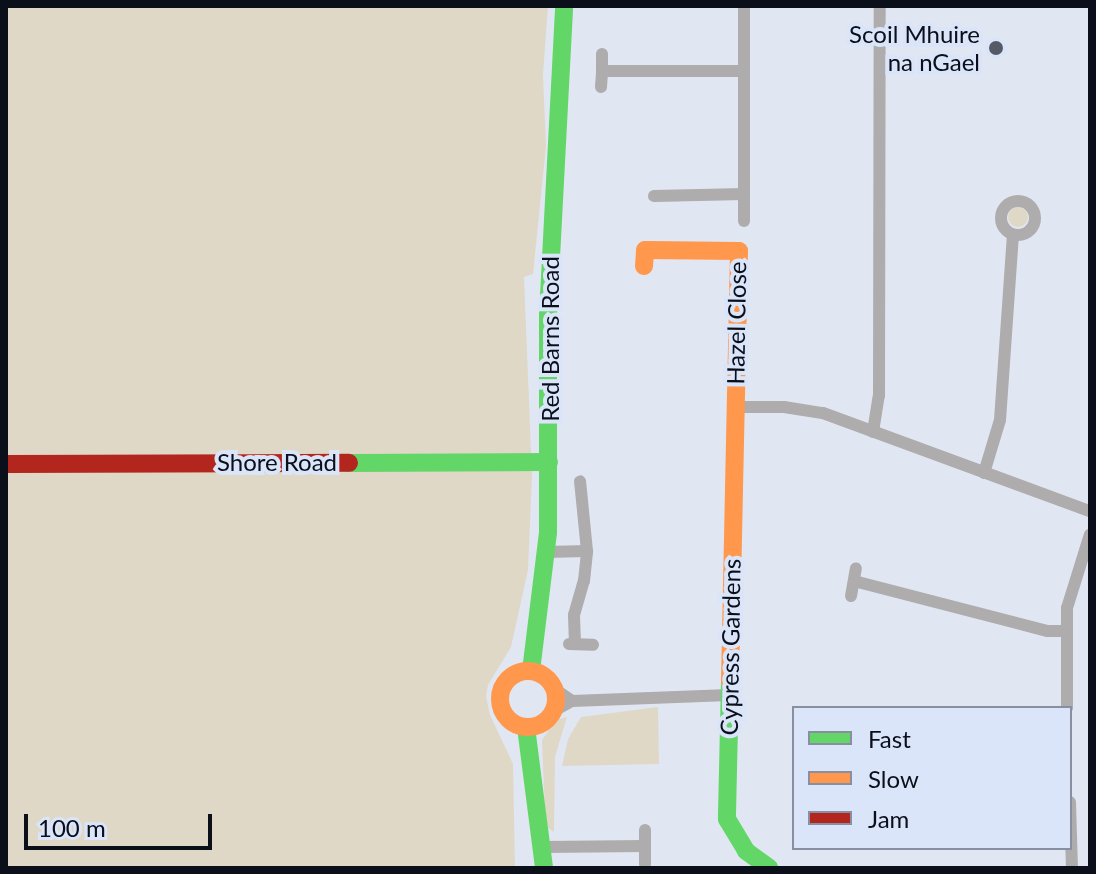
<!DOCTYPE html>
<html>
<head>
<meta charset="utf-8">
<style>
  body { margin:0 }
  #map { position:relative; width:1096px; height:874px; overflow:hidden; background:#e1e7f2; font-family:Lato,sans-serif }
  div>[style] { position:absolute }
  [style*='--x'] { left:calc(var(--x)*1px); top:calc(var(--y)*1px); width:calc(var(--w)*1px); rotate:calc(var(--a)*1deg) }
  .green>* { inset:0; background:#e0d8c7 }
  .round { border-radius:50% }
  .street>* { height:12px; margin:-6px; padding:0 6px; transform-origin:6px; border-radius:6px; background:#aeacac }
  .street>.ring { margin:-6px; padding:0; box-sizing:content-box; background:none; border:12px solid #aeacac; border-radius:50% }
  .fast>* { height:18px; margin:-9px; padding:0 9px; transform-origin:9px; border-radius:9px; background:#63d668 }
  .slow>* { height:18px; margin:-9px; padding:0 9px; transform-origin:9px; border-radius:9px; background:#ff974d }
  .slow>.ring { margin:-9px; padding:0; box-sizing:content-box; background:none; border:18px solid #ff974d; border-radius:50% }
  .jam>* { height:18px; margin:-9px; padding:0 9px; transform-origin:9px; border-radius:9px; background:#b3261e }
  .dots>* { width:22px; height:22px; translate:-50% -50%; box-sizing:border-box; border:4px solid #dae5f9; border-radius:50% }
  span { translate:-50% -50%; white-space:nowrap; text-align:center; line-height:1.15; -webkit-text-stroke:8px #dae5f9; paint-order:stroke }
  .poi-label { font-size:24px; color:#0a0f1a }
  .right { translate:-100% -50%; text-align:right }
  .street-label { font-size:24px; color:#0a0f1a }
  .frame { position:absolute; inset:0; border:8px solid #0a0f1a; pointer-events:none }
  .legend { position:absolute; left:792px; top:706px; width:280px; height:144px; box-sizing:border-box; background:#dae5f9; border:2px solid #878fa0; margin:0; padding:10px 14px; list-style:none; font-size:24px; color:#0a0f1a }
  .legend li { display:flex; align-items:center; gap:16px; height:40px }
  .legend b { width:40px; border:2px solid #878fa0 }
  .scale { position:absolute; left:24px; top:814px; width:188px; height:36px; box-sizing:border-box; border:4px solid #0a0f1a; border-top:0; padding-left:10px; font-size:24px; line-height:28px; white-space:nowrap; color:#0a0f1a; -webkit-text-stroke:6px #dae5f9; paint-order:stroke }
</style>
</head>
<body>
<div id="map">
  <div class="green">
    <i style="clip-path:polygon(6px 6px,548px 6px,543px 75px,546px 146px,533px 274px,524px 277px,532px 476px,528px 570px,511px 647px,488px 685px,486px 696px,490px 715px,513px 764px,515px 868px,6px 868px)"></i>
    <i class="round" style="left:1008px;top:207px;width:20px;height:20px"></i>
    <i style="clip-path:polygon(658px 707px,659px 764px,562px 766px,568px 739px,581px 717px)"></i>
    <i style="clip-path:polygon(567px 717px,555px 757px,554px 832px,548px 828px,545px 813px,542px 740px,556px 720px)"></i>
  </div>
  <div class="street">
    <i style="--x:602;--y:71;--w:17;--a:-90"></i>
    <i style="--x:744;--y:71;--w:150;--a:90"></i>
    <i style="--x:601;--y:87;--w:16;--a:-86"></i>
    <i style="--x:602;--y:71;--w:142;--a:0"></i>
    <i style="--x:744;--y:71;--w:65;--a:-90"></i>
    <i style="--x:654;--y:196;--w:90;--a:-1.3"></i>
    <i class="ring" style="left:1001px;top:201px;width:22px;height:22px"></i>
    <i style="--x:735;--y:407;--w:49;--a:0"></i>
    <i style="--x:784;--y:407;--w:39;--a:9"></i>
    <i style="--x:823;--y:413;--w:284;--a:20.2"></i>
    <i style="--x:873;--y:432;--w:36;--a:-81"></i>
    <i style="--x:879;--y:396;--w:390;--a:-89.9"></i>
    <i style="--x:984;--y:473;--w:55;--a:-73.2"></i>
    <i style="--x:1000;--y:420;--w:185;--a:-86"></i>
    <i style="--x:546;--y:552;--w:41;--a:-1.4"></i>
    <i style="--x:854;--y:581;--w:200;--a:14.5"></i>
    <i style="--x:1048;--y:631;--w:19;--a:0"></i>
    <i style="--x:851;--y:596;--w:28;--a:-80"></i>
    <i style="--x:569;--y:644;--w:24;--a:2"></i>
    <i style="--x:575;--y:644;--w:29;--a:-92"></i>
    <i style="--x:574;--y:615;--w:35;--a:-74"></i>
    <i style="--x:584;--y:581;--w:30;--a:-84"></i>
    <i style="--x:587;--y:551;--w:70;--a:-95.7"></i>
    <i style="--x:553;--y:688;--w:23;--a:34"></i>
    <i style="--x:1067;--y:708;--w:100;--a:-90"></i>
    <i style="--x:1067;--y:608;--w:77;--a:-72.7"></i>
    <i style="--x:552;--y:712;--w:23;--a:-29"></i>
    <i style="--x:572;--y:701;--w:157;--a:-2.2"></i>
    <i style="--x:1070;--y:802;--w:66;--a:88.3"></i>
    <i style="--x:543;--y:847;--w:102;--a:-0.6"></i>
    <i style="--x:645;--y:864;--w:34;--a:-90"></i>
  </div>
  <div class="fast">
    <i style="--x:349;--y:463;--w:200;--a:-0.3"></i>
    <i style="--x:531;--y:671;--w:140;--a:-83"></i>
    <i style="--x:548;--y:532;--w:217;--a:-90"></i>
    <i style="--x:548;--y:315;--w:309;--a:-87"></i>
    <i style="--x:730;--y:682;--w:137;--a:91.3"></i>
    <i style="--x:727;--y:819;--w:37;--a:59"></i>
    <i style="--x:746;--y:851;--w:29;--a:36"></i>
    <i style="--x:526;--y:727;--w:142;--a:82.7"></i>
  </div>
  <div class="slow">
    <i style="--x:644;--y:266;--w:16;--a:-86"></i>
    <i style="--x:645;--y:250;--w:94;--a:0.6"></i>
    <i style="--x:739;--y:251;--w:431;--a:91.2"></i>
    <i class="ring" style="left:500px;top:671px;width:38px;height:38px"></i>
  </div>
  <div class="jam">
    <i style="--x:6;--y:464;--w:343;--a:-0.2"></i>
  </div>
  <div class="dots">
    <i style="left:996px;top:48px;background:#555b66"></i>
  </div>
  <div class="poi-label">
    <span class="right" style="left:980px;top:48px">Scoil Mhuire<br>na nGael</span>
  </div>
  <div class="street-label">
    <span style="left:736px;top:323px;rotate:-89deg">Hazel Close</span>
    <span style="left:550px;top:339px;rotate:-90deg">Red Barns Road</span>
    <span style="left:277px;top:462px">Shore Road</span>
    <span style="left:730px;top:647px;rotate:-89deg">Cypress Gardens</span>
  </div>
  <div class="frame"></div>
  <ul class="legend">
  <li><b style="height:10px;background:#63d668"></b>Fast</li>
  <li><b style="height:10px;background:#ff974d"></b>Slow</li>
  <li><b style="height:10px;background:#b3261e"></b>Jam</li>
  </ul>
  <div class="scale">100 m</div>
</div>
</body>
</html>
